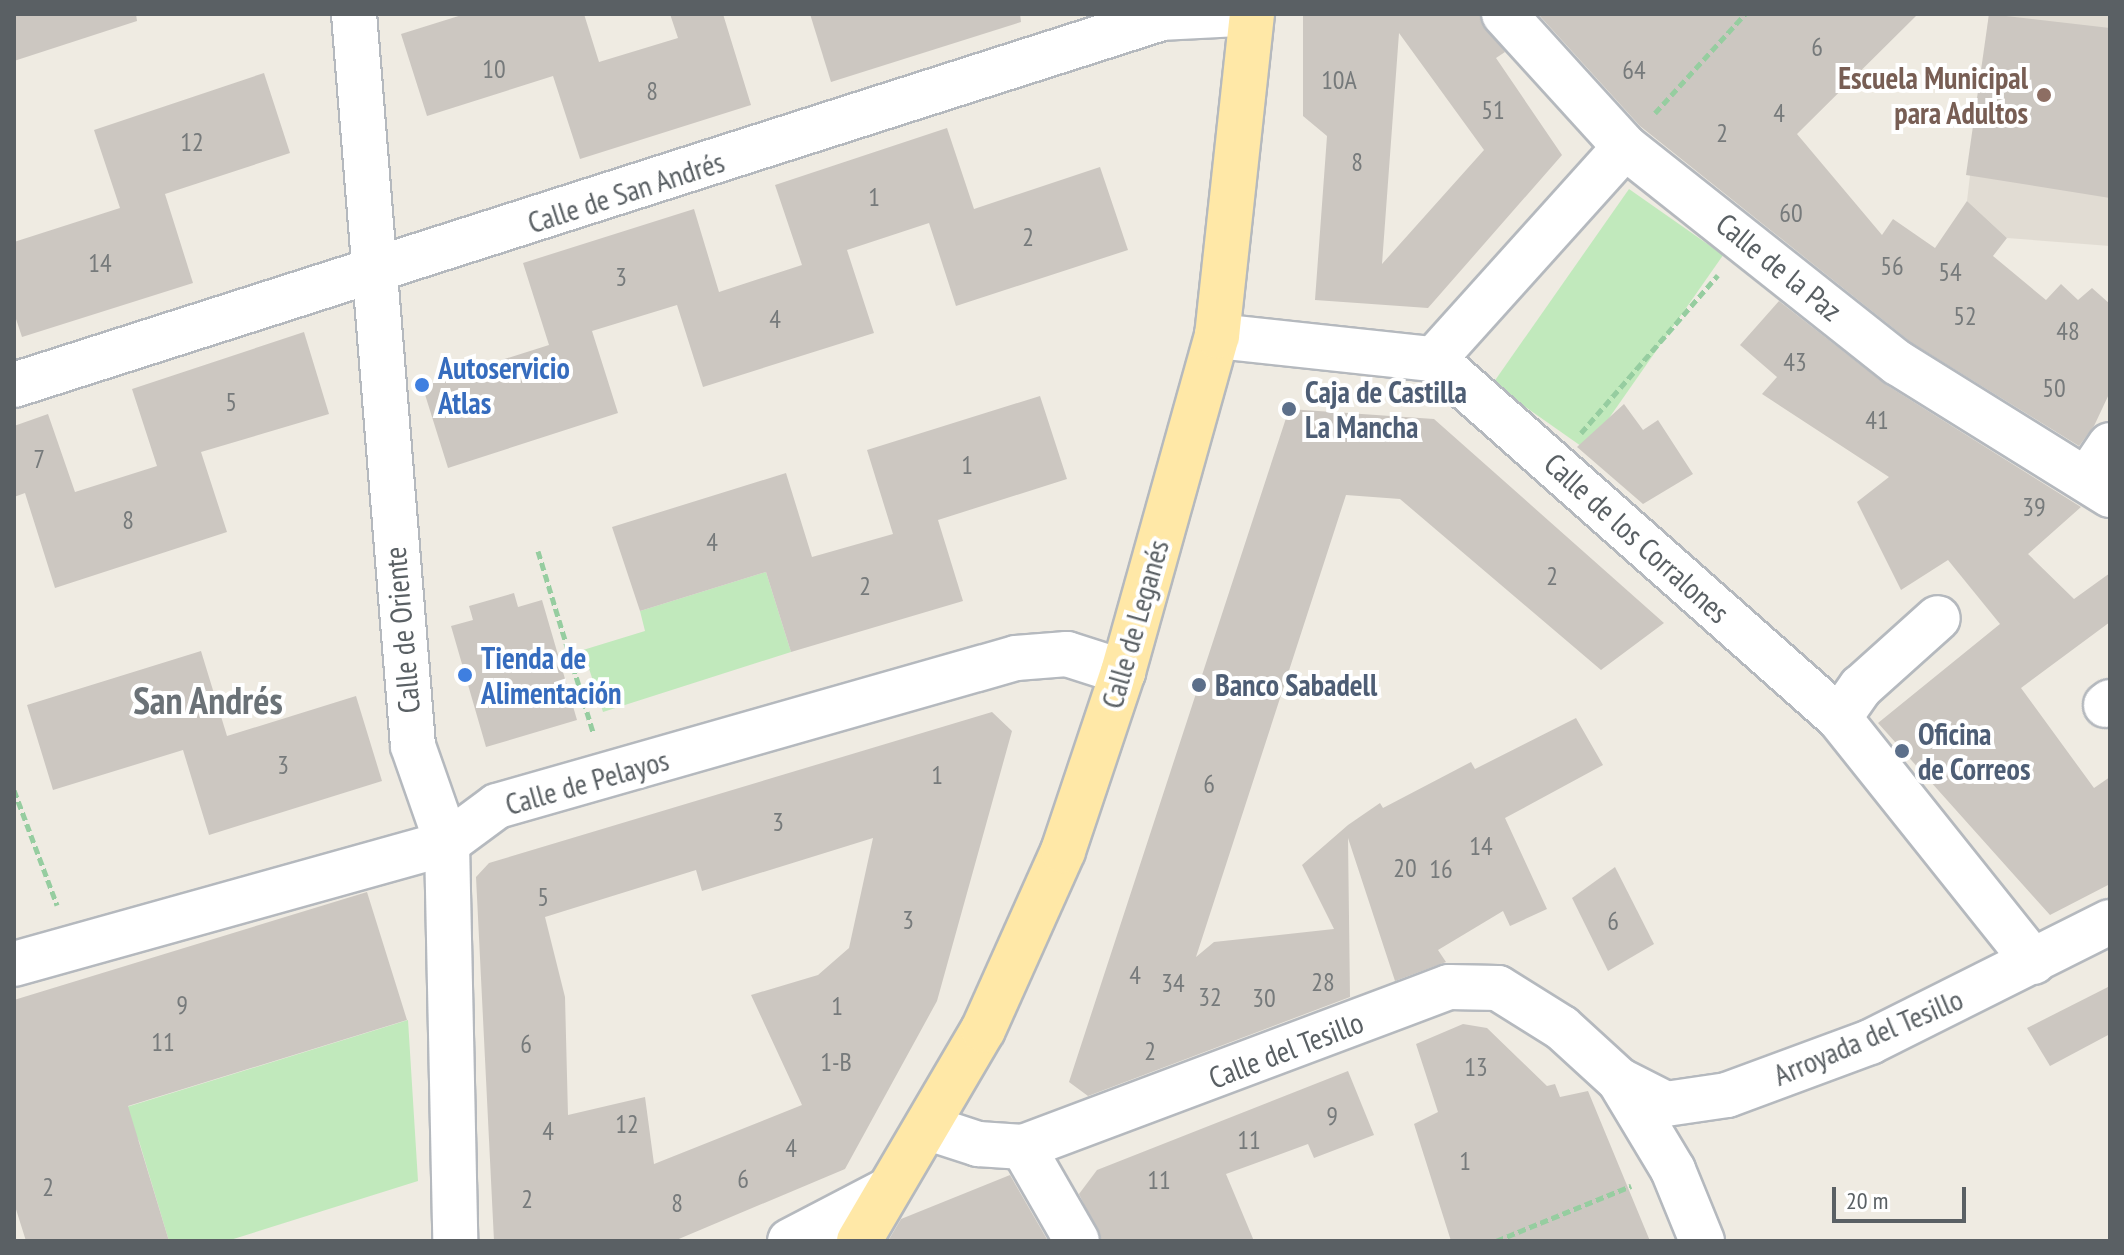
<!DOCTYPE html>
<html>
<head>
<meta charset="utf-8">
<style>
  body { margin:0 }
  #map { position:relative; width:2124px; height:1255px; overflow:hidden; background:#efebe2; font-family:"PT Sans Narrow",sans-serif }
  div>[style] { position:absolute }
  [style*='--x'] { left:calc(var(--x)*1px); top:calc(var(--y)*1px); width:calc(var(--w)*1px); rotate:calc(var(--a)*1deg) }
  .education>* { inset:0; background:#e1dcd3 }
  .green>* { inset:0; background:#c1e9bc; transform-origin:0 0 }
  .building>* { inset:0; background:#ccc7c1 }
  .path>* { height:5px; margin-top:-2.5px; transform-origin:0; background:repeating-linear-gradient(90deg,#96cda0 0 8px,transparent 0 12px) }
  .roads { filter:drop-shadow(2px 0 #b5b9be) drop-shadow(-2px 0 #b5b9be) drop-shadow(0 2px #b5b9be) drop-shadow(0 -2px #b5b9be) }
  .minor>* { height:44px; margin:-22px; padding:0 22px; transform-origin:22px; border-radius:22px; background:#fff }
  .major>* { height:44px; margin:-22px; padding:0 22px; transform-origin:22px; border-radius:22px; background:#ffe8a7 }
  .dots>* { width:22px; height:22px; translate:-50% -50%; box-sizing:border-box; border:4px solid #fff; border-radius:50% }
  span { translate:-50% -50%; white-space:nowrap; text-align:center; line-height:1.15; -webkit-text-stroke:8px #fff; paint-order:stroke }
  .number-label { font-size:26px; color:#767a7b }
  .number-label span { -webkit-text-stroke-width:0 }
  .education-label { font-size:30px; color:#785e54; font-weight:700 }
  .right { translate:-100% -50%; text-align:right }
  .street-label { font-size:30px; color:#5a6064 }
  .shop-label { font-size:30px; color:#366cbe; font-weight:700 }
  .left { translate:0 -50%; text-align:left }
  .service-label { font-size:30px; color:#4e5e75; font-weight:700 }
  .district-label { font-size:38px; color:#6b7277; font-weight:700 }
  .frame { position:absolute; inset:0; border:16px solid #5a6064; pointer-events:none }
  .scale { position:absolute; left:1832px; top:1187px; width:134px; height:36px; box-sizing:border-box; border:4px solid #5a6064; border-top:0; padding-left:10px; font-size:24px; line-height:28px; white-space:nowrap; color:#5a6064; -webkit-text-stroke:6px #fff; paint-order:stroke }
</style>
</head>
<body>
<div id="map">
  <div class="education">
    <i style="clip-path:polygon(1989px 14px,2110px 16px,2110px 246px,2007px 238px,1967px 201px)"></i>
  </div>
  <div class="green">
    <i style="left:1629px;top:189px;width:115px;height:238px;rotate:35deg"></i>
    <i style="clip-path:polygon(766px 572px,791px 652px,603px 712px,583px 650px,645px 631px,640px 611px)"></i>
    <i style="clip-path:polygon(408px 1020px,418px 1181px,227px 1241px,169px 1241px,139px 1141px,117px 1110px)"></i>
  </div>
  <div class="building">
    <i style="clip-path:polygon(14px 14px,136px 14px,137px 21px,14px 61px)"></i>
    <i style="clip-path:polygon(465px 14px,584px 14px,599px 62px,678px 38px,670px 14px,723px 14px,751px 105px,580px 159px,553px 76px,427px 116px,401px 34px)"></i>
    <i style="clip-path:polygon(810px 14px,1020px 14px,1021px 22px,831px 82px)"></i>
    <i style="clip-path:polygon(evenodd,1303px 14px,1480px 14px,1505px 52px,1496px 58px,1562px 155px,1428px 308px,1315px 300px,1327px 136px,1303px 116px,1303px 14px,1399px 33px,1484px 150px,1382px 264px,1399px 33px)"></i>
    <i style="clip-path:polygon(1538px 14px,1918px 14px,1797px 134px,1882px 235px,1893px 219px,1935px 248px,1967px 201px,2007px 238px,1993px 256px,2046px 300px,2061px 284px,2078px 300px,2092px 288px,2110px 304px,2110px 392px,2094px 426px,2079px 446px,1912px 343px,1640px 126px)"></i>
    <i style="clip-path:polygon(1989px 14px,2110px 28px,2110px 198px,1966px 175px)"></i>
    <i style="clip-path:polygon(264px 73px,290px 153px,165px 194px,193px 283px,22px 337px,14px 313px,14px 242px,120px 208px,94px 130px)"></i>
    <i style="clip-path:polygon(947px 128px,974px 209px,1100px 167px,1128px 250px,956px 306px,929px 223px,847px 250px,874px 333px,703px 387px,677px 305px,592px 331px,618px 413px,448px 468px,422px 385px,549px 345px,523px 263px,694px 209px,719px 292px,802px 265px,775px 185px)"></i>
    <i style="clip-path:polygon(1779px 301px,1885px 384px,2081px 507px,2028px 554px,2074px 599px,2110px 573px,2110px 622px,2021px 688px,2094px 788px,2110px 777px,2110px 884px,2050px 915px,1878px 723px,2000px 624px,1948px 560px,1901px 590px,1857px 502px,1889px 477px,1762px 394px,1777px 377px,1740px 345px)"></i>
    <i style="clip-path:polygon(304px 332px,329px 414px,201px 452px,227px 532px,55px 588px,25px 493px,14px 497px,14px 426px,48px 414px,75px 492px,157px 466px,132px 389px)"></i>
    <i style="clip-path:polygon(1040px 396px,1067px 479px,938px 520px,963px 601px,791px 652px,766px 572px,640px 611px,612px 527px,786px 473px,812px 557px,893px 534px,867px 450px)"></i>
    <i style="clip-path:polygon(1624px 404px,1643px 430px,1658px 420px,1693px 474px,1643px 504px,1577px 447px)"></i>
    <i style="clip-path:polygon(1289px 409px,1434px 419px,1664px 623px,1601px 670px,1400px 499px,1346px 495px,1196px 957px,1214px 942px,1334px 929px,1302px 865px,1348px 825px,1380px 803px,1383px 808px,1471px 762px,1475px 769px,1576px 718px,1603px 765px,1505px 818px,1547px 909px,1510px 926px,1503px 911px,1438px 950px,1446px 962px,1395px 981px,1348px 838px,1350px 997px,1088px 1096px,1069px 1082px)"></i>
    <i style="clip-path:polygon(514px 593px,518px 607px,542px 600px,577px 720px,486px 747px,451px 626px,473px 620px,469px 606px)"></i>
    <i style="clip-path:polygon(201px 651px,227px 736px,356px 696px,382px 781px,209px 835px,183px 750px,53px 790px,27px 705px)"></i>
    <i style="clip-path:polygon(evenodd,992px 712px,1012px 731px,937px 1001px,845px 1169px,674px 1241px,494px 1241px,476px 877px,489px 863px,992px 712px,873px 838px,849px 948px,818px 975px,751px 995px,802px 1105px,654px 1164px,645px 1097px,568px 1115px,565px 997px,545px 917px,696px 870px,702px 891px,873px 838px)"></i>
    <i style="clip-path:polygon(1615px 867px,1654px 944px,1608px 971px,1572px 898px)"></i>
    <i style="clip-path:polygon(367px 892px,407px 1020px,128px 1106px,169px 1241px,26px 1241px,14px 1203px,14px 1000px)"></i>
    <i style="clip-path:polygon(2110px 986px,2110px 1034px,2050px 1066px,2027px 1028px)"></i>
    <i style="clip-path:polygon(1463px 1024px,1487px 1028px,1547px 1086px,1555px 1084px,1560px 1097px,1588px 1091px,1650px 1241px,1451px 1241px,1414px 1124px,1438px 1112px,1416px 1044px)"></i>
    <i style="clip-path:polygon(1348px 1071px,1374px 1135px,1314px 1158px,1308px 1144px,1226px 1174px,1254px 1241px,1102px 1241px,1079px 1194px,1097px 1170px)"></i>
    <i style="clip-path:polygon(1010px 1175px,1048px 1241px,888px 1241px,901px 1219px)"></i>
  </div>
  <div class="path">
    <i style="--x:1655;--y:113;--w:134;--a:-47.7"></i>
    <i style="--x:1581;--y:433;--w:209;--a:-49.1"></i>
    <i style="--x:538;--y:551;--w:189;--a:73.1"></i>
    <i style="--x:14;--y:790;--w:123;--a:69.5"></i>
    <i style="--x:1496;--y:1241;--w:146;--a:-22.2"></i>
  </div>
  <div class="roads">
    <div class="minor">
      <i style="--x:354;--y:14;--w:734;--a:85.39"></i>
      <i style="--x:413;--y:746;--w:103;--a:70.7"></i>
      <i style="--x:447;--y:843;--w:398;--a:88.8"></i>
      <i style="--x:1504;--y:14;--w:180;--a:47.7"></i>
      <i style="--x:1625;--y:147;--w:348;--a:38.4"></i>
      <i style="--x:1898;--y:363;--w:250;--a:31.9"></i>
      <i style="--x:1217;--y:336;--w:218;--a:6.1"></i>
      <i style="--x:1434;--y:359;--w:541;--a:41.55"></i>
      <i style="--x:1839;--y:718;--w:312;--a:51.4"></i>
      <i style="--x:1434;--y:359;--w:285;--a:-48"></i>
      <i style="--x:14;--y:385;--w:1205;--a:-17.73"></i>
      <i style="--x:1162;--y:18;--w:79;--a:-2.9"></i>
      <i style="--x:2087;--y:479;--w:41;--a:-55.9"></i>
      <i style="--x:2106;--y:705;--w:5;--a:-37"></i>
      <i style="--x:1839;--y:718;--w:38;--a:-55"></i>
      <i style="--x:1861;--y:687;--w:103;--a:-41.9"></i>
      <i style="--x:14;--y:964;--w:450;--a:-15.6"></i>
      <i style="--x:447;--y:843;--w:62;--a:-36.5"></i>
      <i style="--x:497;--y:806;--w:540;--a:-15.92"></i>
      <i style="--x:1016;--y:658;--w:51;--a:-4.5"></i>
      <i style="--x:1067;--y:654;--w:59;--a:17.8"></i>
      <i style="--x:1619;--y:1080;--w:105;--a:59"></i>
      <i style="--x:1673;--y:1170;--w:77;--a:67.8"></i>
      <i style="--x:929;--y:1128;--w:52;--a:18.1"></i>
      <i style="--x:978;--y:1144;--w:45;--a:3.8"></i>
      <i style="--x:1023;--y:1147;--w:455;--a:-20.6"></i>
      <i style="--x:1449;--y:987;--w:49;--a:1.2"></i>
      <i style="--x:1498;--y:988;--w:75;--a:32"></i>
      <i style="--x:1562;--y:1028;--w:77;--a:42.4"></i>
      <i style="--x:1619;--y:1080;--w:53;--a:27.1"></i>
      <i style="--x:1666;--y:1104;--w:62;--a:-8.4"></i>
      <i style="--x:1727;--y:1095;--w:153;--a:-20.3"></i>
      <i style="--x:1870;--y:1042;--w:268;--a:-26.6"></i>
      <i style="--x:1023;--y:1147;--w:108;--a:60.1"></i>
      <i style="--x:790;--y:1241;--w:106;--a:-27.5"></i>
    </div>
    <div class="major">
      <i style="--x:859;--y:1241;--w:245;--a:-59.6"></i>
      <i style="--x:983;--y:1030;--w:196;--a:-65.9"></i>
      <i style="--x:1063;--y:851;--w:189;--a:-71.5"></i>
      <i style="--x:1123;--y:672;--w:349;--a:-74.4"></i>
      <i style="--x:1217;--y:336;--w:324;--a:-83.8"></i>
    </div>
  </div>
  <div class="dots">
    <i style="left:2044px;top:95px;background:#8d6e63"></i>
    <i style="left:422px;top:385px;background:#3f7fe0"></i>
    <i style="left:1289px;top:409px;background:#5c6f8a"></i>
    <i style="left:465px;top:675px;background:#3f7fe0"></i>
    <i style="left:1199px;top:685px;background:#5c6f8a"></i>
    <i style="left:1902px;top:751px;background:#5c6f8a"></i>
  </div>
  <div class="number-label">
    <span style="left:1817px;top:47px">6</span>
    <span style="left:494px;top:69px">10</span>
    <span style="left:1634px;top:70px">64</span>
    <span style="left:1339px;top:80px">10A</span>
    <span style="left:652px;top:91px">8</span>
    <span style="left:1493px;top:110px">51</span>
    <span style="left:1779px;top:113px">4</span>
    <span style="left:1722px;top:133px">2</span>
    <span style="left:192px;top:142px">12</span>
    <span style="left:1357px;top:162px">8</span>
    <span style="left:874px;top:197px">1</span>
    <span style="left:1791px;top:213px">60</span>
    <span style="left:1028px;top:237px">2</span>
    <span style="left:100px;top:263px">14</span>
    <span style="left:1892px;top:266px">56</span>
    <span style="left:1950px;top:272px">54</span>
    <span style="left:621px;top:277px">3</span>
    <span style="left:1965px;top:316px">52</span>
    <span style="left:775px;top:319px">4</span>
    <span style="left:2068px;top:331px">48</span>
    <span style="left:1795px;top:362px">43</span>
    <span style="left:2054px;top:388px">50</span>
    <span style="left:231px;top:402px">5</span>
    <span style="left:1877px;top:420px">41</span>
    <span style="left:39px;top:459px">7</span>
    <span style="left:967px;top:465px">1</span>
    <span style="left:2034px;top:507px">39</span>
    <span style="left:128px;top:520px">8</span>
    <span style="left:712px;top:542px">4</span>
    <span style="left:1552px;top:576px">2</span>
    <span style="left:865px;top:586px">2</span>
    <span style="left:283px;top:765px">3</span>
    <span style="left:937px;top:775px">1</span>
    <span style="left:1209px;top:784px">6</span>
    <span style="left:778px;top:822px">3</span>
    <span style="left:1481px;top:846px">14</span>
    <span style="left:1405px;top:868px">20</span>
    <span style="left:1441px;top:869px">16</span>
    <span style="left:543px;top:897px">5</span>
    <span style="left:908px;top:920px">3</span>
    <span style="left:1613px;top:921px">6</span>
    <span style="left:1135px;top:975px">4</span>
    <span style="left:1323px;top:982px">28</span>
    <span style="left:1173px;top:983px">34</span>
    <span style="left:1210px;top:997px">32</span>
    <span style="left:1264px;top:998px">30</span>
    <span style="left:182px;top:1005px">9</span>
    <span style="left:837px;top:1006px">1</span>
    <span style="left:163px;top:1042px">11</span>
    <span style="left:526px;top:1044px">6</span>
    <span style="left:1150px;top:1051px">2</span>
    <span style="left:836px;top:1062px">1-B</span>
    <span style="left:1476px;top:1067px">13</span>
    <span style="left:1332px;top:1116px">9</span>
    <span style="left:627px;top:1124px">12</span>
    <span style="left:548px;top:1131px">4</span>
    <span style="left:1249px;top:1140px">11</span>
    <span style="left:791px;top:1148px">4</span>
    <span style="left:1465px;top:1161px">1</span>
    <span style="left:743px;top:1179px">6</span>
    <span style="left:1159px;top:1180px">11</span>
    <span style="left:48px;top:1187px">2</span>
    <span style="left:527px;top:1199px">2</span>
    <span style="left:677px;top:1203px">8</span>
  </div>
  <div class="education-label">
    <span class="right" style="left:2028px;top:95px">Escuela Municipal<br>para Adultos</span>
  </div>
  <div class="street-label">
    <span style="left:626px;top:192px;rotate:-18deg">Calle de San Andrés</span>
    <span style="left:1779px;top:267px;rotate:39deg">Calle de la Paz</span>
    <span style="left:1637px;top:538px;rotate:42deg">Calle de los Corralones</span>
    <span style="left:1135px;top:624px;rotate:-74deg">Calle de Leganés</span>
    <span style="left:402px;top:630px;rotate:-95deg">Calle de Oriente</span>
    <span style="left:587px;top:782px;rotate:-16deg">Calle de Pelayos</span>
    <span style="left:1868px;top:1037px;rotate:-23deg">Arroyada del Tesillo</span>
    <span style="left:1286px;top:1050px;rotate:-21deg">Calle del Tesillo</span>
  </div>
  <div class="shop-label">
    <span class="left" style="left:438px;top:385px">Autoservicio<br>Atlas</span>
    <span class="left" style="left:481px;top:675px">Tienda de<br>Alimentación</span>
  </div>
  <div class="service-label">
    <span class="left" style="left:1305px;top:409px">Caja de Castilla<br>La Mancha</span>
    <span class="left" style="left:1215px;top:685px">Banco Sabadell</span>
    <span class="left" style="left:1918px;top:751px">Oficina<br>de Correos</span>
  </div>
  <div class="district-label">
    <span style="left:208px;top:700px">San Andrés</span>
  </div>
  <div class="frame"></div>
  <div class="scale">20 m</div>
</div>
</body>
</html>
